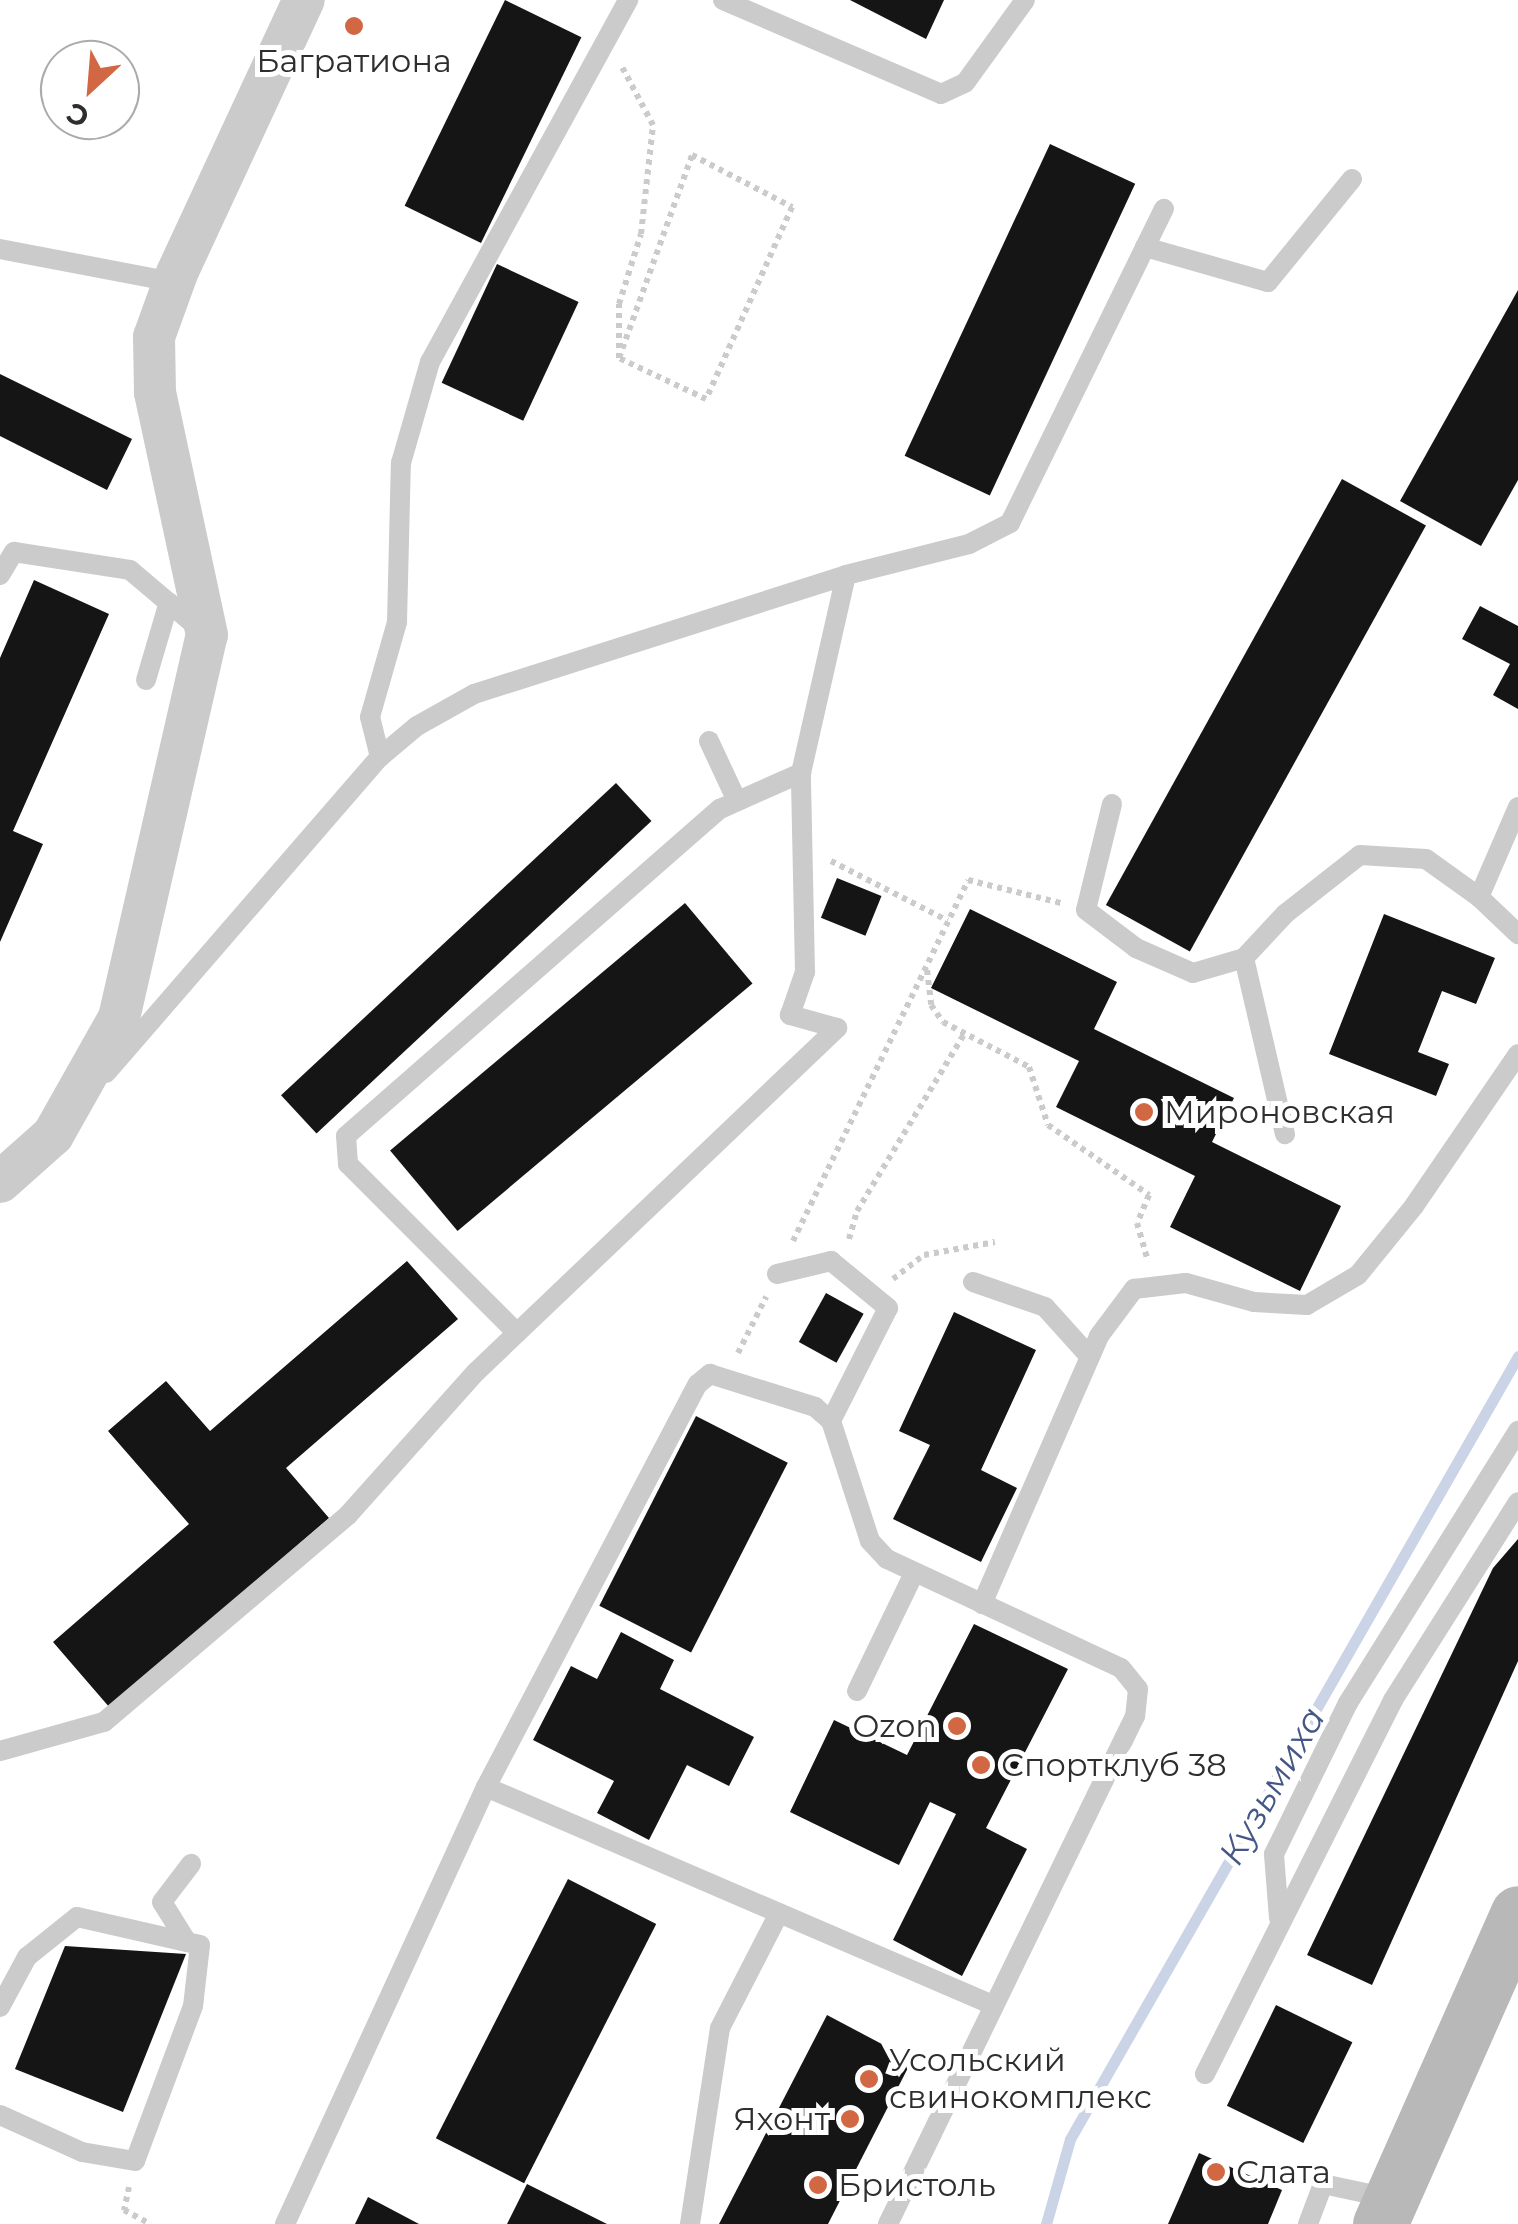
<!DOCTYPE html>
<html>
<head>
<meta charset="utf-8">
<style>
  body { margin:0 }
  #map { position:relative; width:1518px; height:2224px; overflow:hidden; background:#fff; font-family:Montserrat,sans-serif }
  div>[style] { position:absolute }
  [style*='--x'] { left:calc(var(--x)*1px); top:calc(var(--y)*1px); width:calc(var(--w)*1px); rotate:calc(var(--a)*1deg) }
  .stream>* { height:11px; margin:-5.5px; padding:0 5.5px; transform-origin:5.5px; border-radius:5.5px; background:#cbd3e7 }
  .building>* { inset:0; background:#151515; transform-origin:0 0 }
  .path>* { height:6px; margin-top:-3px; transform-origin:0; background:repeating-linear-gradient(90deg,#cbcbcb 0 5px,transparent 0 10px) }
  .lane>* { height:20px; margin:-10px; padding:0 10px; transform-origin:10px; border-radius:10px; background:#cbcbcb }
  .street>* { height:42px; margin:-21px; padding:0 21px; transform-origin:21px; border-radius:21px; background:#cbcbcb }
  .secondary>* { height:55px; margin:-27.5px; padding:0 27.5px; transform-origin:27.5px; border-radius:27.5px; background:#b8b8b8 }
  .dots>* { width:28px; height:28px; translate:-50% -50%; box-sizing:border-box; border:5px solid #fff; border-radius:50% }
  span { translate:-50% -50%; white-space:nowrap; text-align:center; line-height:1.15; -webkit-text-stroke:10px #fff; paint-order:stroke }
  .poi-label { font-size:32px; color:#2e2e2e }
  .left { translate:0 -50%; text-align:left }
  .right { translate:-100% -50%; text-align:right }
  .water-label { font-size:35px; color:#455786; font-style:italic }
  .north { position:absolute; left:40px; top:40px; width:100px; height:100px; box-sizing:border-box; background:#fff; border:2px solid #ababab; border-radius:50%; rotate:206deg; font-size:28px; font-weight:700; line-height:40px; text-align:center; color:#2e2e2e }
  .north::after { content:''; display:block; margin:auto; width:35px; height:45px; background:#d16743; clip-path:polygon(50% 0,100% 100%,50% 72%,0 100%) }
</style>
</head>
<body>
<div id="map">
  <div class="stream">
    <i style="--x:1046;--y:2224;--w:88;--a:-74.2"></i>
    <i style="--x:1070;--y:2139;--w:902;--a:-60.22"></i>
  </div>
  <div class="building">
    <i style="left:505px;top:0;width:85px;height:229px;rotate:26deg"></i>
    <i style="clip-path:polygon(850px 0,944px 0,926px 39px)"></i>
    <i style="left:1050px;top:144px;width:94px;height:344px;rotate:25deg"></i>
    <i style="left:497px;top:264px;width:90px;height:131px;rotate:25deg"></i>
    <i style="clip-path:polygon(1518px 290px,1518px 480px,1481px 546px,1400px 501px)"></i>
    <i style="clip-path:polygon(0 374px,132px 439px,107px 490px,0 436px)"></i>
    <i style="left:1342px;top:479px;width:96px;height:487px;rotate:29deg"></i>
    <i style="clip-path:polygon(34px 580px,109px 614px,13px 831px,43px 844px,0 942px,0 658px)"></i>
    <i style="clip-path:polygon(1480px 606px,1518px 626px,1518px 709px,1493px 695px,1510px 664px,1462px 639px)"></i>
    <i style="left:616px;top:783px;width:52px;height:458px;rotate:47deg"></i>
    <i style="left:837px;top:878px;width:48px;height:43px;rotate:22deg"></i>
    <i style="left:685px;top:903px;width:105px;height:385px;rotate:50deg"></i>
    <i style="clip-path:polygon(970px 909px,1117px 982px,1094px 1029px,1234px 1098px,1212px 1142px,1341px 1206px,1300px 1291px,1170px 1227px,1195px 1176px,1056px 1107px,1079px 1061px,931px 988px)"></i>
    <i style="clip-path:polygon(1384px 914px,1495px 958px,1476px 1004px,1442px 991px,1418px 1052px,1449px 1064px,1436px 1096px,1329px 1054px)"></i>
    <i style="clip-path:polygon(407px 1261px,458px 1319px,286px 1468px,329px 1518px,110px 1708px,53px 1642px,189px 1524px,108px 1431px,166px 1381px,210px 1431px)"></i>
    <i style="left:826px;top:1293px;width:43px;height:56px;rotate:29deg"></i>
    <i style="clip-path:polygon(954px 1312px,1036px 1350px,981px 1470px,1017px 1488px,981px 1562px,893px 1519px,930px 1445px,899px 1431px)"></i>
    <i style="left:696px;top:1416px;width:103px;height:213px;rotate:27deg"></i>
    <i style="clip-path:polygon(1518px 1539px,1518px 1661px,1372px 1985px,1307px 1955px,1493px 1568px)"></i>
    <i style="clip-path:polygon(974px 1624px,1068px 1669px,986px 1828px,1027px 1849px,962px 1976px,893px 1940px,956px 1814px,930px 1802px,899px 1865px,790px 1812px,834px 1720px,907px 1755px)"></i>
    <i style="clip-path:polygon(621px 1632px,674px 1660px,660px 1689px,754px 1737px,729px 1786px,687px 1765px,649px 1840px,597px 1813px,614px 1781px,533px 1740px,571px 1666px,597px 1679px)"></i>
    <i style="left:568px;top:1879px;width:99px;height:291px;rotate:27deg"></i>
    <i style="clip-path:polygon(65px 1946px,186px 1954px,123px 2112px,15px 2069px)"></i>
    <i style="left:1276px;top:2005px;width:85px;height:112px;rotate:26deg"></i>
    <i style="clip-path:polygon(827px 2015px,912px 2060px,828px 2224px,719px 2224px)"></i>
    <i style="clip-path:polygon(1199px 2153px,1282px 2190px,1268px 2224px,1168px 2224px)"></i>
    <i style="clip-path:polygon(527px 2184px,607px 2224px,507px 2224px)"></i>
    <i style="clip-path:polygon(368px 2197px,419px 2224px,355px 2224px)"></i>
  </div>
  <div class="path">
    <i style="--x:619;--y:358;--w:216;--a:-70.2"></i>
    <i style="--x:692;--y:155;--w:113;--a:27.5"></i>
    <i style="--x:792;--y:207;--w:210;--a:114.1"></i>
    <i style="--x:706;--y:399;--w:96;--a:-154.8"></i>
    <i style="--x:619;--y:358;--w:54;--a:-90"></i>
    <i style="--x:619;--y:304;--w:73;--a:-72.6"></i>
    <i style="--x:641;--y:234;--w:110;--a:-83.7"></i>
    <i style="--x:653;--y:125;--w:66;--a:-118.1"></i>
    <i style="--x:831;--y:861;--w:131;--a:27.1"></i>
    <i style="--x:927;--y:970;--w:35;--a:83"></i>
    <i style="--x:931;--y:1005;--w:21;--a:55"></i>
    <i style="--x:943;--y:1022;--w:97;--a:27.6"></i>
    <i style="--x:1029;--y:1067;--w:61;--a:71.9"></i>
    <i style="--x:1048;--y:1125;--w:123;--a:34.7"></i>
    <i style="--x:1149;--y:1195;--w:30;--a:113"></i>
    <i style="--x:1137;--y:1223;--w:40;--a:74"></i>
    <i style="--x:849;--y:1239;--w:29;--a:-74"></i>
    <i style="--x:857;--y:1211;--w:208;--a:-58.8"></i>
    <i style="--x:793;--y:1241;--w:401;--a:-64.1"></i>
    <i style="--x:968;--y:880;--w:96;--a:13.9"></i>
    <i style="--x:893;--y:1279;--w:39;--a:-38"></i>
    <i style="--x:924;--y:1255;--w:72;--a:-10.4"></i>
    <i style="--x:738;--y:1353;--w:63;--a:-63.4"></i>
    <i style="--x:129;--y:2187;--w:24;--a:102"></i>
    <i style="--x:124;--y:2210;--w:30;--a:28"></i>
  </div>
  <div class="lane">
    <i style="--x:723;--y:0;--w:237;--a:23.3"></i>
    <i style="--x:941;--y:94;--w:26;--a:-25"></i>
    <i style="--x:965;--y:83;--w:102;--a:-54.1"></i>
    <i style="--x:1145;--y:247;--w:128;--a:15.9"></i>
    <i style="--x:1268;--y:282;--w:133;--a:-50.8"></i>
    <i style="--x:0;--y:249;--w:176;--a:10.8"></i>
    <i style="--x:0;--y:575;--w:27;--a:-59"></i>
    <i style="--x:14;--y:552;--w:117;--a:8.8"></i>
    <i style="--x:130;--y:570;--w:93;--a:40.2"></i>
    <i style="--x:146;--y:680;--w:81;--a:-73.6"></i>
    <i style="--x:709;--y:741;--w:66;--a:65"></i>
    <i style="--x:380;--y:757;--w:41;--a:-104"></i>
    <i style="--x:370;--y:717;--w:99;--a:-74.1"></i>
    <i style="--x:397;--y:622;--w:159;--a:-88.6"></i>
    <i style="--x:401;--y:463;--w:105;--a:-74"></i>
    <i style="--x:430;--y:362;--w:413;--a:-61.3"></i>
    <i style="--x:1112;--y:804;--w:109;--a:103.8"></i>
    <i style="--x:1086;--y:910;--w:63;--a:37.2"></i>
    <i style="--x:1136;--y:948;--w:62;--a:23.7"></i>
    <i style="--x:1193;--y:973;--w:53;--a:-16.4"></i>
    <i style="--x:1244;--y:958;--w:60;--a:-47"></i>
    <i style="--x:1285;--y:914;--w:95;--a:-38.2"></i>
    <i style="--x:1360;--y:855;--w:66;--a:3.5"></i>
    <i style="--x:1426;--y:859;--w:65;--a:35.6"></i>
    <i style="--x:1518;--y:807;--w:98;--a:113.4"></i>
    <i style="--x:1479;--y:897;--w:54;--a:43.5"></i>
    <i style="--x:1244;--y:958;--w:181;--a:76.9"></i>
    <i style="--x:106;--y:1073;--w:418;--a:-49.1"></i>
    <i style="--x:380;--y:757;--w:48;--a:-40"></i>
    <i style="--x:417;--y:726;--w:65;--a:-29.3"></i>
    <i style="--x:474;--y:694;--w:391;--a:-17.7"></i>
    <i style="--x:846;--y:575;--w:127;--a:-14.1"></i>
    <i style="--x:969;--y:544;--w:46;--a:-27.1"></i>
    <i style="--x:1010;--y:523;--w:350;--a:-63.9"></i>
    <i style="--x:777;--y:1274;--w:56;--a:-13.5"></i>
    <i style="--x:831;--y:1261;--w:74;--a:39.5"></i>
    <i style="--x:888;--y:1308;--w:127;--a:116.8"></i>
    <i style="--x:973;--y:1282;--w:76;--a:19.1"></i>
    <i style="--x:1045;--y:1307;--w:67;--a:48"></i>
    <i style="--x:517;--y:1333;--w:239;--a:-135"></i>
    <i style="--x:348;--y:1164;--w:28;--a:-94"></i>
    <i style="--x:346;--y:1136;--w:497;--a:-41.2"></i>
    <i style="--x:720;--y:809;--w:89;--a:-24"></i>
    <i style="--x:982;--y:1604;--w:292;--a:-66.4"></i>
    <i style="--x:1099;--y:1336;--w:59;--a:-53.3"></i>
    <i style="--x:1134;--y:1289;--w:52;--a:-6.6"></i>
    <i style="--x:1186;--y:1283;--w:71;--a:15.6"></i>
    <i style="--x:1254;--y:1302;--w:53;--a:3.2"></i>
    <i style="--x:1307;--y:1305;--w:59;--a:-30.5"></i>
    <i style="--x:1358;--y:1275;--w:89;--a:-50.9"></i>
    <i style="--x:1414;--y:1206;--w:184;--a:-55.6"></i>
    <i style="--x:857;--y:1691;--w:131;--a:-64.2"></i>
    <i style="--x:0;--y:1751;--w:108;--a:-15.6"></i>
    <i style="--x:104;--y:1722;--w:320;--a:-40.3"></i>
    <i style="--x:348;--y:1515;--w:192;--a:-48.2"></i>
    <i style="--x:476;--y:1372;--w:499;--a:-43.6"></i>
    <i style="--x:837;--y:1028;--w:49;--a:-164.5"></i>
    <i style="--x:790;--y:1015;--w:46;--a:-70.8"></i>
    <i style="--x:805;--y:972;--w:199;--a:-91.2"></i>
    <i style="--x:801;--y:773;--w:203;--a:-77.2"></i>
    <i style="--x:486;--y:1787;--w:552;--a:23.27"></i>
    <i style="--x:1279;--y:1918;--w:64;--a:-94.5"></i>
    <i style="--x:1274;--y:1854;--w:168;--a:-63.9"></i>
    <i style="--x:1348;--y:1703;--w:321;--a:-58"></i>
    <i style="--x:187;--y:1942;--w:47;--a:-122"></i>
    <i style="--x:162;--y:1902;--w:48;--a:-52.7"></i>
    <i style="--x:0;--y:2007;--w:57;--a:-61.6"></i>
    <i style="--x:27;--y:1957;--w:64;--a:-38.7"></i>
    <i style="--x:77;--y:1917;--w:126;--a:12.8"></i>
    <i style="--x:200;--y:1945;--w:61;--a:96.5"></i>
    <i style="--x:193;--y:2006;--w:165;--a:110.5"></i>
    <i style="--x:135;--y:2161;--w:54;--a:-170.4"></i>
    <i style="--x:82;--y:2152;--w:90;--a:-155.7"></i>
    <i style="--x:1205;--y:2074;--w:419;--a:-63.3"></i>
    <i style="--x:1393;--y:1700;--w:234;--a:-57.7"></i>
    <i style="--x:285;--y:2224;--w:481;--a:-65.3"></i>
    <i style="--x:486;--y:1787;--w:455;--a:-62.3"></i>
    <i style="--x:698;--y:1384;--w:16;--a:-40"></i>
    <i style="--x:710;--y:1374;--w:110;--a:17.4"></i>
    <i style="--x:815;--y:1407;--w:21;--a:41"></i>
    <i style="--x:831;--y:1421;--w:126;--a:72"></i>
    <i style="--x:870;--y:1541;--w:25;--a:47"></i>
    <i style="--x:887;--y:1559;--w:258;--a:25"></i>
    <i style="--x:1121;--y:1668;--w:27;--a:51"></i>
    <i style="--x:1138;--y:1689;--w:27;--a:96"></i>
    <i style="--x:1135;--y:1716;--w:565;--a:115.93"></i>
    <i style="--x:690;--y:2224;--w:198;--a:-81.3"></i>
    <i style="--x:720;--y:2028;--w:129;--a:-62.8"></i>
    <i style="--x:1308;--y:2224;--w:43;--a:-69.4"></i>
    <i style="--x:1323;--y:2184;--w:67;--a:12"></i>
  </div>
  <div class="street">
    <i style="--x:0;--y:1182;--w:71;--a:-41.6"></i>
    <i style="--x:53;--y:1135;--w:134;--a:-60.6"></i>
    <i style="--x:119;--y:1018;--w:393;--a:-77.1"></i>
    <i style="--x:207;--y:635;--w:248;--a:-102.1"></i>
    <i style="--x:155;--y:393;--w:56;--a:-91"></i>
    <i style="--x:154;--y:337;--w:68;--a:-70.2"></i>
    <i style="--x:177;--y:273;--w:301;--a:-65.1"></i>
  </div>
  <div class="secondary">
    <i style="--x:1380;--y:2224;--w:340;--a:-66.1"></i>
  </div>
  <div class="dots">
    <i style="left:354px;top:26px;background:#d16743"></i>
    <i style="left:1144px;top:1112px;background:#d16743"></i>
    <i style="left:957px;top:1726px;background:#d16743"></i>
    <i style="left:981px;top:1765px;background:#d16743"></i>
    <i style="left:869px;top:2079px;background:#d16743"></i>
    <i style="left:850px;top:2119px;background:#d16743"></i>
    <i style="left:1216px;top:2172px;background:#d16743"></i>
    <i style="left:818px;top:2185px;background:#d16743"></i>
  </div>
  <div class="poi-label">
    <span style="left:354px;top:61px">Багратиона</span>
    <span class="left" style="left:1164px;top:1112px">Мироновская</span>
    <span class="right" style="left:937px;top:1726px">Ozon</span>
    <span class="left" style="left:1001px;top:1765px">Спортклуб 38</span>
    <span class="left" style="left:889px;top:2079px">Усольский<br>свинокомплекс</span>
    <span class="right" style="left:830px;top:2119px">Яхонт</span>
    <span class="left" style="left:1236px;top:2172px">Слата</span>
    <span class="left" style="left:838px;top:2185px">Бристоль</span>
  </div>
  <div class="water-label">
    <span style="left:1272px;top:1786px;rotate:-60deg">Кузьмиха</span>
  </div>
  <div class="north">С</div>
</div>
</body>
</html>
